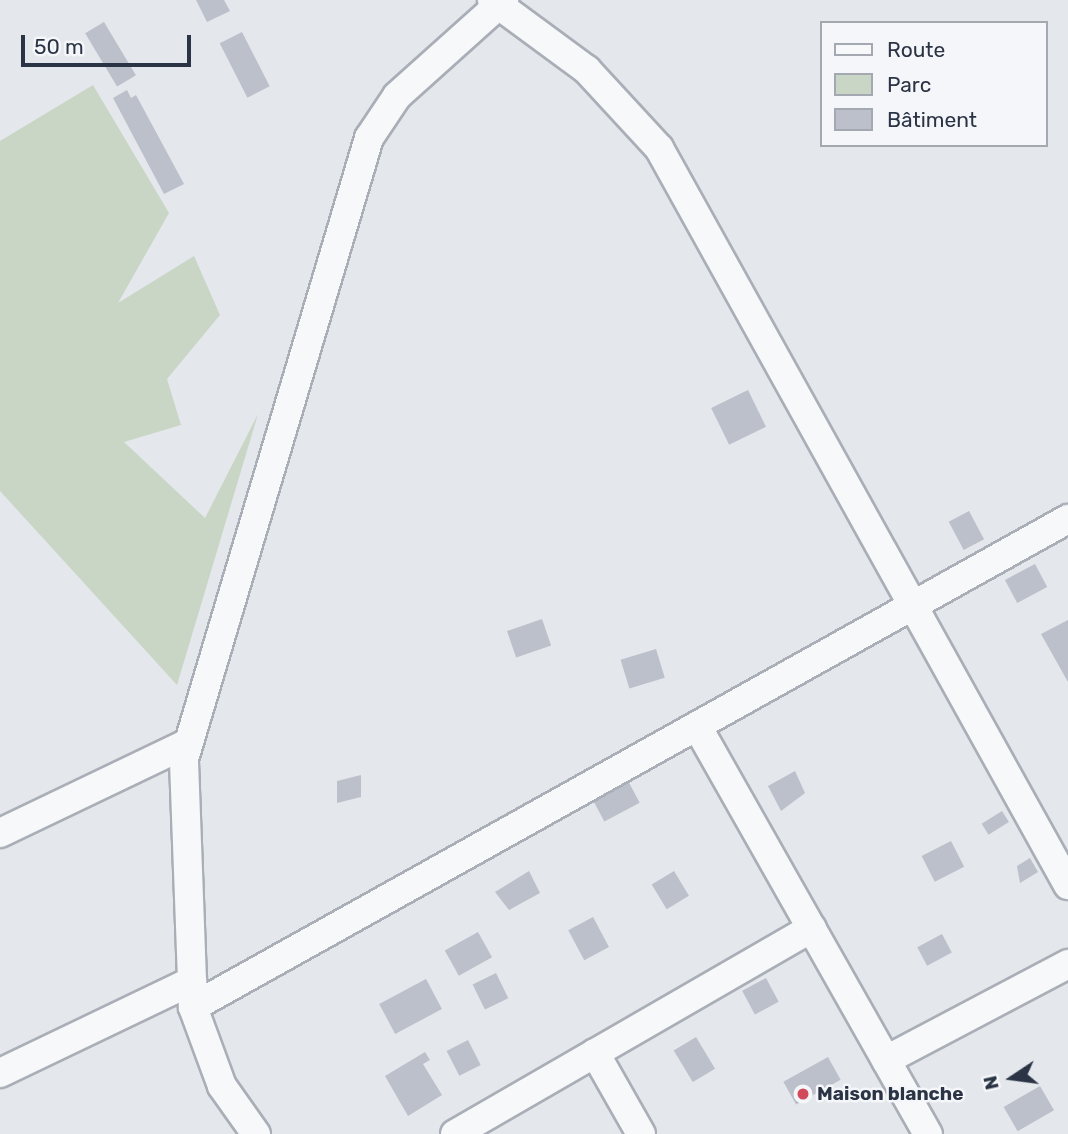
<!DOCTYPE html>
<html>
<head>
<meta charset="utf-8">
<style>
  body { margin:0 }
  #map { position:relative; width:1068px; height:1134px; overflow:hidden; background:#e4e7ec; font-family:Rubik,sans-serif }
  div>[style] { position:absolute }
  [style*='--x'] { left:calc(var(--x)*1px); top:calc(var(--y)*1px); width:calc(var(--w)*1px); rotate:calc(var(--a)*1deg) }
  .green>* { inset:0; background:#c9d6c5 }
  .building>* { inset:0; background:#bbc0ca; transform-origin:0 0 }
  .roads { filter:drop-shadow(2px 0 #a9aeb7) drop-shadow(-2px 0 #a9aeb7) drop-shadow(0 2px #a9aeb7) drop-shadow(0 -2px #a9aeb7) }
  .minor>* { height:28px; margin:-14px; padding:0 14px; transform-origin:14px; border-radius:14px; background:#f7f8fa }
  .dots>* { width:19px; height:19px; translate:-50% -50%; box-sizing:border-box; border:4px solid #f4f6f9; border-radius:50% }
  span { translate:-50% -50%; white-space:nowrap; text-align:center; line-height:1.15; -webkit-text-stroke:5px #f4f6f9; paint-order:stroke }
  .poi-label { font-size:19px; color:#2b3445; font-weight:700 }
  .left { translate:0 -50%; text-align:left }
  .legend { position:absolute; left:820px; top:21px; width:228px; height:126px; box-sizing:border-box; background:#f4f6f9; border:2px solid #a4a8b1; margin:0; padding:9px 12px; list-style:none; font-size:21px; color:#2b3445 }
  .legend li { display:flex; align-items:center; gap:14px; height:35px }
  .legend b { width:35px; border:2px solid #a4a8b1 }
  .north { position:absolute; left:977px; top:1043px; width:70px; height:70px; -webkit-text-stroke:5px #f4f6f9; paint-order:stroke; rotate:257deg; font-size:19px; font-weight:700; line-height:28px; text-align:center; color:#2b3445 }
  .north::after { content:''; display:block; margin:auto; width:24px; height:32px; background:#2b3445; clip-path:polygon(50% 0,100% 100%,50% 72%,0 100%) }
  .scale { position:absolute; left:21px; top:35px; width:170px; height:32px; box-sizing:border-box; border:4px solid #2b3445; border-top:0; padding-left:9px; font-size:21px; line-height:24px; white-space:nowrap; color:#2b3445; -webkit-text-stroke:5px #f4f6f9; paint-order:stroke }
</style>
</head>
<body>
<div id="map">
  <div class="green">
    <i style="clip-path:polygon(93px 85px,169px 213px,118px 303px,194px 256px,220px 315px,167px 379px,181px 425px,124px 442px,205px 518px,258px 414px,177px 685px,0 491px,0 141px)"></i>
  </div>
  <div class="building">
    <i style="clip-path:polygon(196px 0,224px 0,230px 11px,207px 22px)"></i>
    <i style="left:104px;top:22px;width:62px;height:22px;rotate:59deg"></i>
    <i style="left:242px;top:32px;width:61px;height:25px;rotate:63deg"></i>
    <i style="clip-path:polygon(127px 90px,131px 98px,136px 95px,184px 184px,164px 194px,113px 98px)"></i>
    <i style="left:748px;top:390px;width:41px;height:41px;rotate:64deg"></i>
    <i style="left:969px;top:511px;width:32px;height:23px;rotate:62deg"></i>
    <i style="left:1035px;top:564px;width:26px;height:34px;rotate:62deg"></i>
    <i style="left:542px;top:619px;width:28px;height:37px;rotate:71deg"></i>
    <i style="clip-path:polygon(1068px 620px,1068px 682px,1041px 634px)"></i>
    <i style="left:656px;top:649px;width:30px;height:37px;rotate:73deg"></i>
    <i style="clip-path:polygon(795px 771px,805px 793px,781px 811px,768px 786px)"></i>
    <i style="clip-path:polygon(361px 775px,361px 797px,337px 803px,337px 781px)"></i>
    <i style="left:627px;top:779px;width:27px;height:40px;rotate:62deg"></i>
    <i style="left:1002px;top:811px;width:13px;height:24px;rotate:58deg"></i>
    <i style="left:951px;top:841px;width:29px;height:33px;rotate:63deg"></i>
    <i style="clip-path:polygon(1030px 858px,1038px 872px,1020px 883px,1017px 866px)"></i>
    <i style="clip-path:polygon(529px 871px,540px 893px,509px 910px,495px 892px)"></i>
    <i style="left:674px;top:871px;width:29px;height:26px;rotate:59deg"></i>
    <i style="left:593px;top:917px;width:34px;height:28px;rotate:62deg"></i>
    <i style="left:478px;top:932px;width:29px;height:38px;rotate:61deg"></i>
    <i style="left:942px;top:934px;width:21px;height:28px;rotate:62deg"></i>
    <i style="left:496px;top:973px;width:28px;height:26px;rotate:64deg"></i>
    <i style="left:766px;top:978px;width:27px;height:27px;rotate:62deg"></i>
    <i style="left:426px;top:979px;width:34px;height:53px;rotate:62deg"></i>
    <i style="left:696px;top:1037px;width:37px;height:26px;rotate:59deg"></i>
    <i style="left:468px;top:1040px;width:28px;height:24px;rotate:63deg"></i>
    <i style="clip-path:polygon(425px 1052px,430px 1060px,423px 1064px,442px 1095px,408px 1116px,385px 1076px)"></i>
    <i style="left:828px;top:1057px;width:26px;height:51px;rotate:61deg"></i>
    <i style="left:1040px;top:1086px;width:28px;height:42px;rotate:60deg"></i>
  </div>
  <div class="roads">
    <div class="minor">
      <i style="--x:492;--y:0;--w:118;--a:36.4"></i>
      <i style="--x:587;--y:70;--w:106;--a:47.3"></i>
      <i style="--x:659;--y:148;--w:843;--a:60.97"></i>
      <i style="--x:697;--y:726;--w:469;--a:60.5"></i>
      <i style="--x:0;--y:833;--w:208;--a:-25.6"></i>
      <i style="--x:193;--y:1007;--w:1002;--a:-29.15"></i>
      <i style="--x:595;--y:1053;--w:93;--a:60.4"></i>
      <i style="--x:886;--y:1060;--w:206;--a:-27.8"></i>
      <i style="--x:0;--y:1073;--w:213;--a:-25.6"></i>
      <i style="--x:256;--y:1134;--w:59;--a:-125.3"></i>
      <i style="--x:222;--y:1086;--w:84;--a:-110.2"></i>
      <i style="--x:193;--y:1007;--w:248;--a:-92.1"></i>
      <i style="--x:184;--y:759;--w:648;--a:-73.41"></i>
      <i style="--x:369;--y:138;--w:50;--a:-56.3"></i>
      <i style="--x:397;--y:96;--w:144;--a:-41.9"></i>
      <i style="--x:455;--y:1134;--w:412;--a:-30"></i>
    </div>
  </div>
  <div class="dots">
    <i style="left:803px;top:1094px;background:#d1495b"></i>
  </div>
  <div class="poi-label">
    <span class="left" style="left:817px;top:1094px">Maison blanche</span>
  </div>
  <ul class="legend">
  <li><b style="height:9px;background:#f7f8fa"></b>Route</li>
  <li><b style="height:19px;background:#c9d6c5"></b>Parc</li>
  <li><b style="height:19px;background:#bbc0ca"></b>Bâtiment</li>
  </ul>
  <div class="north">N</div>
  <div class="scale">50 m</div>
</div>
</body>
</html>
